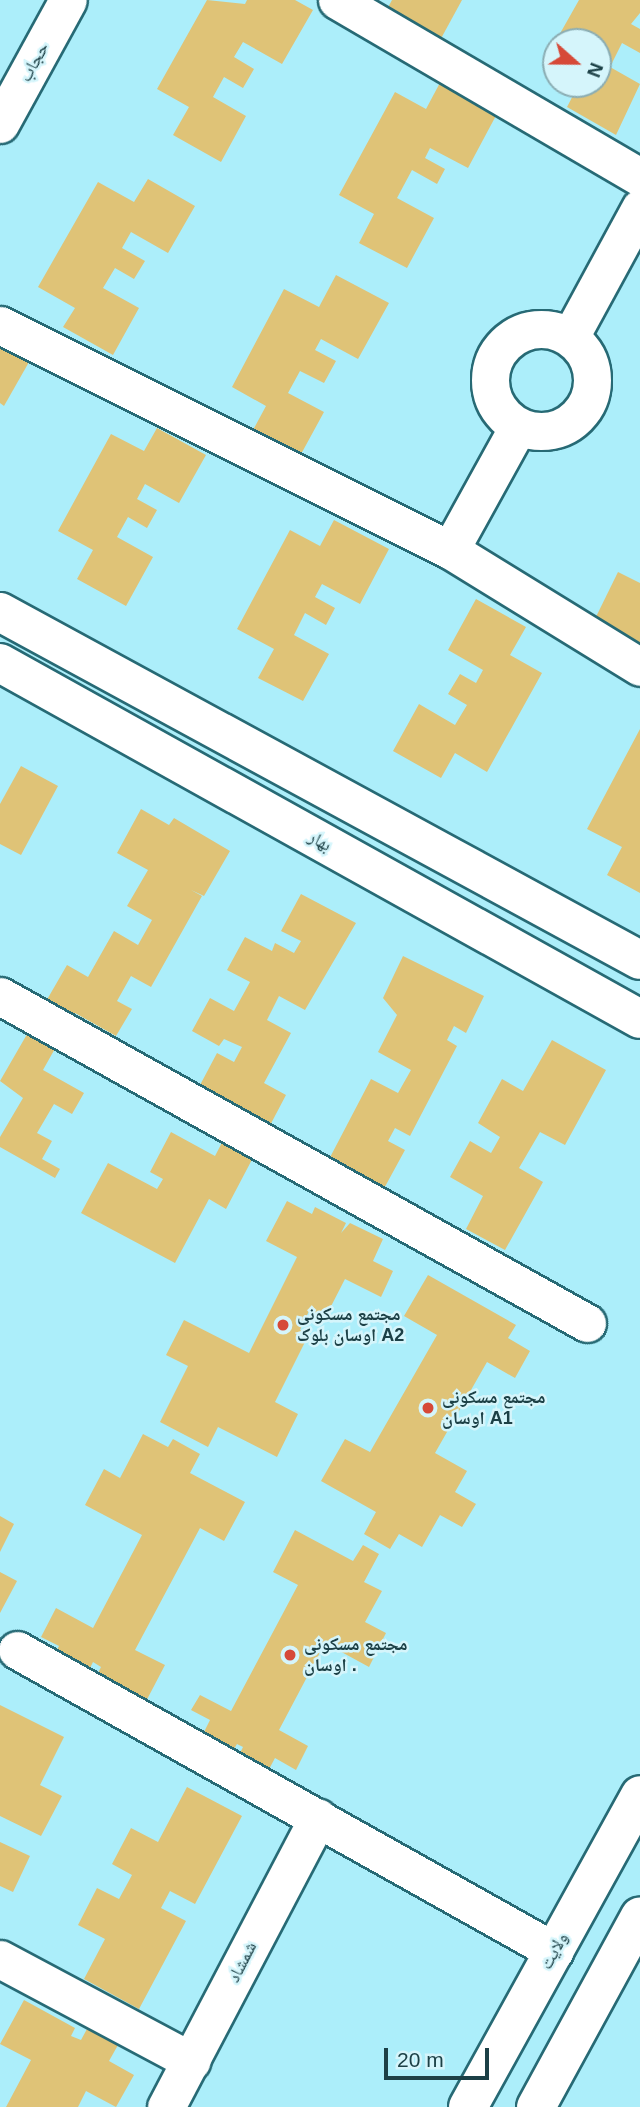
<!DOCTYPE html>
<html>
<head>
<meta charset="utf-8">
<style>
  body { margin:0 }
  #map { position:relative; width:640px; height:2107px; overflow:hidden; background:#aceefa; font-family:Helvetica,"Noto Naskh Arabic",sans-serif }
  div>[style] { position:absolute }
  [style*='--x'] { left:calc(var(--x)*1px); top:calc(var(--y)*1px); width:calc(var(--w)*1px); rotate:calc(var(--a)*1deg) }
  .building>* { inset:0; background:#dfc377 }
  .roads { filter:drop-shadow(2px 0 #276a75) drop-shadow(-2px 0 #276a75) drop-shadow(0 2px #276a75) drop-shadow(0 -2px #276a75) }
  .street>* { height:37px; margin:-18.5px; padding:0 18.5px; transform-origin:18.5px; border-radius:18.5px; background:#fff }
  .street>.ring { margin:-18.5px; padding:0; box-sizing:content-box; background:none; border:37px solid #fff; border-radius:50% }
  .secondary>* { height:38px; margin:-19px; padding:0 19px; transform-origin:19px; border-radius:19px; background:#fff }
  .dots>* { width:19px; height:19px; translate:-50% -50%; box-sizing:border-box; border:4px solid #d5f5fb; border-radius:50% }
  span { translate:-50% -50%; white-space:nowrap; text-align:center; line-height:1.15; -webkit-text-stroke:5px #d5f5fb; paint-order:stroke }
  .street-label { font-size:18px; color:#1c4046 }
  .poi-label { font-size:18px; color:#1c4046; font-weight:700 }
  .left { translate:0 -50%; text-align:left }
  .north { position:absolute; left:542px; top:28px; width:70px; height:70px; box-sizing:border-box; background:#d5f5fb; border:2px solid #8badb3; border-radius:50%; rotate:111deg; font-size:19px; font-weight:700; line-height:28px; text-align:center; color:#1c4046 }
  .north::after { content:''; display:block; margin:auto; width:24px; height:32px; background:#d64938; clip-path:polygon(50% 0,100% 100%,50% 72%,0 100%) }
  .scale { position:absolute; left:384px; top:2048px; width:105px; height:32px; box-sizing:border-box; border:4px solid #1c4046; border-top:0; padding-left:9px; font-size:21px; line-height:24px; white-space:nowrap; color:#1c4046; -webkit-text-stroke:5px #d5f5fb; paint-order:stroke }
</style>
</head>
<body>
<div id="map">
  <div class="building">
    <i style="clip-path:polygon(207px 0,245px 4px,247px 0,295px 0,313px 10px,282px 64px,243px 42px,234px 57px,254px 69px,243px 88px,224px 77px,213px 97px,246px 116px,221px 162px,173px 135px,189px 107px,157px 89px)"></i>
    <i style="clip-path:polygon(392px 0,462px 0,438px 44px,384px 15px)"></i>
    <i style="clip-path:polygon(579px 0,640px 0,640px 13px,631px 24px,640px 29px,640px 53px,622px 43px,610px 67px,640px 84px,616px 135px,567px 107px,579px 84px,598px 84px,598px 42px,556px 42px,556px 67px,545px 60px)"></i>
    <i style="clip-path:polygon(442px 79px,499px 110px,468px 168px,430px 148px,425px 158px,445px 169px,437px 184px,412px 170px,397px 198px,434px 218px,407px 268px,359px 243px,374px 214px,339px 195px,395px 92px,426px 109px)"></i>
    <i style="clip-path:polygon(148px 179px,195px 206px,168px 253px,131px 232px,122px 248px,145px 261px,134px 279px,115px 268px,103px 288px,139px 308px,113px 355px,63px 327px,75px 308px,38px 287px,98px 182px,134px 202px)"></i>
    <i style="clip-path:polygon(336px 275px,389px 303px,358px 359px,321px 339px,315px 350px,336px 361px,324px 383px,300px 371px,288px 393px,324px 412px,300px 456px,253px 430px,266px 406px,232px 387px,284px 289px,319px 307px)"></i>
    <i style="clip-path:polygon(0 337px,33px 355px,4px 406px,0 403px)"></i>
    <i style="clip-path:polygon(157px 428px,206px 455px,179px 503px,145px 484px,137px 499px,157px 510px,147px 528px,128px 517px,117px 537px,153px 557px,126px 606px,77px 579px,93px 550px,58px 531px,111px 434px,144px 451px)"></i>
    <i style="clip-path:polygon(334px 520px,389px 549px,360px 604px,322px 584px,315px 597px,335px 608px,326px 625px,305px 613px,294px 635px,329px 654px,303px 701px,258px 678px,274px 649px,237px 629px,290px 530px,320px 546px)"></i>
    <i style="clip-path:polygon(618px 572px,640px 583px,640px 650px,591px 627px)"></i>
    <i style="clip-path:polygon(476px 599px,526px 627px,510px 655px,542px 673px,487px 772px,455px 753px,441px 778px,393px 751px,419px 704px,455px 725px,467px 705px,448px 694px,460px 674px,476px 683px,483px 670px,448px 650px)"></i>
    <i style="clip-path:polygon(640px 729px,640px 893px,607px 875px,622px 847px,587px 829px)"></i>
    <i style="clip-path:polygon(21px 766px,58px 786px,21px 855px,0 844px,0 804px)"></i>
    <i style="clip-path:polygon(141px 809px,169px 825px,174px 818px,230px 851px,204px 896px,191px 890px,202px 896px,151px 987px,131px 976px,117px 1001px,132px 1009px,116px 1036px,75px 1013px,43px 1070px,84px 1093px,72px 1114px,54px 1104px,37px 1133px,52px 1141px,42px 1159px,60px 1169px,55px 1178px,0 1147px,0 1137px,23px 1098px,0 1081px,67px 965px,88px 977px,114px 931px,138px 945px,152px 920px,127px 906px,148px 870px,117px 853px)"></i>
    <i style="clip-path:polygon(301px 894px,356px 923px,305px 1010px,279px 996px,267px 1020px,291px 1033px,264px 1083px,286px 1095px,226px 1209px,209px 1199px,175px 1263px,81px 1213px,108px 1163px,157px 1189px,163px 1179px,150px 1172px,171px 1132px,215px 1156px,240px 1108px,199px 1087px,217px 1053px,234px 1062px,242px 1047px,224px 1039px,219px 1046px,192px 1031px,210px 998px,234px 1011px,250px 982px,227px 970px,245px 937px,272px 951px,275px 943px,294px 953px,301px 941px,281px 931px)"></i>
    <i style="clip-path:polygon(403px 956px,484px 996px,466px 1033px,454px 1026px,447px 1040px,457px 1046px,410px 1136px,395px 1128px,388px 1141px,405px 1150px,381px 1194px,326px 1165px,371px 1079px,398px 1093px,411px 1070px,378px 1052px,397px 1015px,383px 998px)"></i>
    <i style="clip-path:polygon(552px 1040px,606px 1070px,565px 1145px,540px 1132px,519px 1168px,543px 1182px,505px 1250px,466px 1229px,483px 1196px,450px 1177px,470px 1141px,491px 1153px,500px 1137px,478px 1123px,502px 1079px,523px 1091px)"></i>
    <i style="clip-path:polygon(287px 1201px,312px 1214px,315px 1207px,346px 1223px,341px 1233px,350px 1223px,383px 1239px,373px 1261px,393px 1271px,381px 1297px,345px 1279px,325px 1318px,309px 1311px,300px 1330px,309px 1334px,275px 1402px,298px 1414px,277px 1457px,218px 1427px,208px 1447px,160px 1422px,188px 1366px,166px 1355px,184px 1320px,249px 1353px,297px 1257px,266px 1241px)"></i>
    <i style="clip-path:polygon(428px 1275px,516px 1325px,508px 1338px,530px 1351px,515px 1378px,487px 1362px,435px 1453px,467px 1471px,455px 1492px,476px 1504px,462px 1527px,440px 1515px,422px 1547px,399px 1534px,390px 1549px,364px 1534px,376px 1512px,321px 1481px,345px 1439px,370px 1452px,437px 1335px,404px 1316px)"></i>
    <i style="clip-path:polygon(143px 1434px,168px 1447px,173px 1439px,200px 1454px,190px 1473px,245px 1502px,224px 1541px,200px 1528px,135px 1650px,165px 1665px,142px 1709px,93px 1683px,101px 1667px,93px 1662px,86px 1676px,52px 1659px,59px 1646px,41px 1637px,56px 1608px,93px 1628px,142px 1535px,85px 1505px,104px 1469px,120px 1478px)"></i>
    <i style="clip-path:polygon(0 1516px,14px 1524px,0 1552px)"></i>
    <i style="clip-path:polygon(295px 1530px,353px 1561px,363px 1545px,379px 1554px,364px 1582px,382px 1591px,365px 1622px,386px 1633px,369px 1667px,325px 1643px,279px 1730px,308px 1746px,296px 1770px,275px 1758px,267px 1773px,238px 1757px,243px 1747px,237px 1744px,231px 1754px,201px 1738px,210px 1720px,191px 1710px,200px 1695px,231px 1711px,298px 1585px,273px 1572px)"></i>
    <i style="clip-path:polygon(0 1572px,17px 1581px,0 1613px)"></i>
    <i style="clip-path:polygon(0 1705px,64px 1737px,40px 1785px,62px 1796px,41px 1836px,0 1816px)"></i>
    <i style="clip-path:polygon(187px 1787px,242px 1816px,195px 1904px,170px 1891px,161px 1908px,186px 1921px,139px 2009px,84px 1979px,105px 1939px,78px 1925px,97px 1888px,119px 1899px,132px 1875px,112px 1864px,131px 1828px,158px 1842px)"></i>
    <i style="clip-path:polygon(0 1842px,30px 1856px,13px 1892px,0 1886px)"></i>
    <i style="clip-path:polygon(24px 2000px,75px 2028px,71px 2036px,81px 2040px,87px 2029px,118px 2045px,109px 2061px,134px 2075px,116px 2107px,86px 2091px,78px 2107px,6px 2107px,31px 2060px,0 2044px)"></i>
  </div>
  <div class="roads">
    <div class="street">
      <i style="--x:337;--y:0;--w:351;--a:30.3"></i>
      <i style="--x:0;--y:124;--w:141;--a:-61.3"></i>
      <i style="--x:0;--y:325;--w:503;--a:26.57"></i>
      <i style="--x:450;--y:550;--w:223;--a:31.6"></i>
      <i class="ring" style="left:490px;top:329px;width:65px;height:65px"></i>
      <i style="--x:570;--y:337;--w:147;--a:-61.5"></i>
      <i style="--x:450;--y:550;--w:141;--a:-61.1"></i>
      <i style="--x:0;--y:996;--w:672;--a:29.12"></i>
      <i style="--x:17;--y:1650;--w:616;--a:29.27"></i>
      <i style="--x:0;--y:1959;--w:217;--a:28.1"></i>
      <i style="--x:166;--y:2107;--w:327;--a:-62.3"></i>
    </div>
    <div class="secondary">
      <i style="--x:0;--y:612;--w:728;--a:28.54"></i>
      <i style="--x:0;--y:663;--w:732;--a:29.08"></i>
      <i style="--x:468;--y:2107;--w:356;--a:-61.1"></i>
      <i style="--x:536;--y:2107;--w:217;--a:-61.4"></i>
    </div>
  </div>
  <div class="dots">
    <i style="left:283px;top:1325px;background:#d64938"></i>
    <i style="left:428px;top:1408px;background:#d64938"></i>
    <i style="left:290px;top:1655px;background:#d64938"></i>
  </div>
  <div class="street-label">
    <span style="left:34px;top:62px;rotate:-61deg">حجاب</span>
    <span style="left:320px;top:841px;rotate:29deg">بهار</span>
    <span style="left:554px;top:1951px;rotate:-61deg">ولایت</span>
    <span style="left:242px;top:1962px;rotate:-63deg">شمشاد</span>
  </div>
  <div class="poi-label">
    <span class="left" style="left:297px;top:1325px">مجتمع مسکونی<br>اوسان بلوک A2</span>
    <span class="left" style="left:442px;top:1408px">مجتمع مسکونی<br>اوسان A1</span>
    <span class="left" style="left:304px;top:1655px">مجتمع مسکونی<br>اوسان .</span>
  </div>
  <div class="north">N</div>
  <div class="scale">20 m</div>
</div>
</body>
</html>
